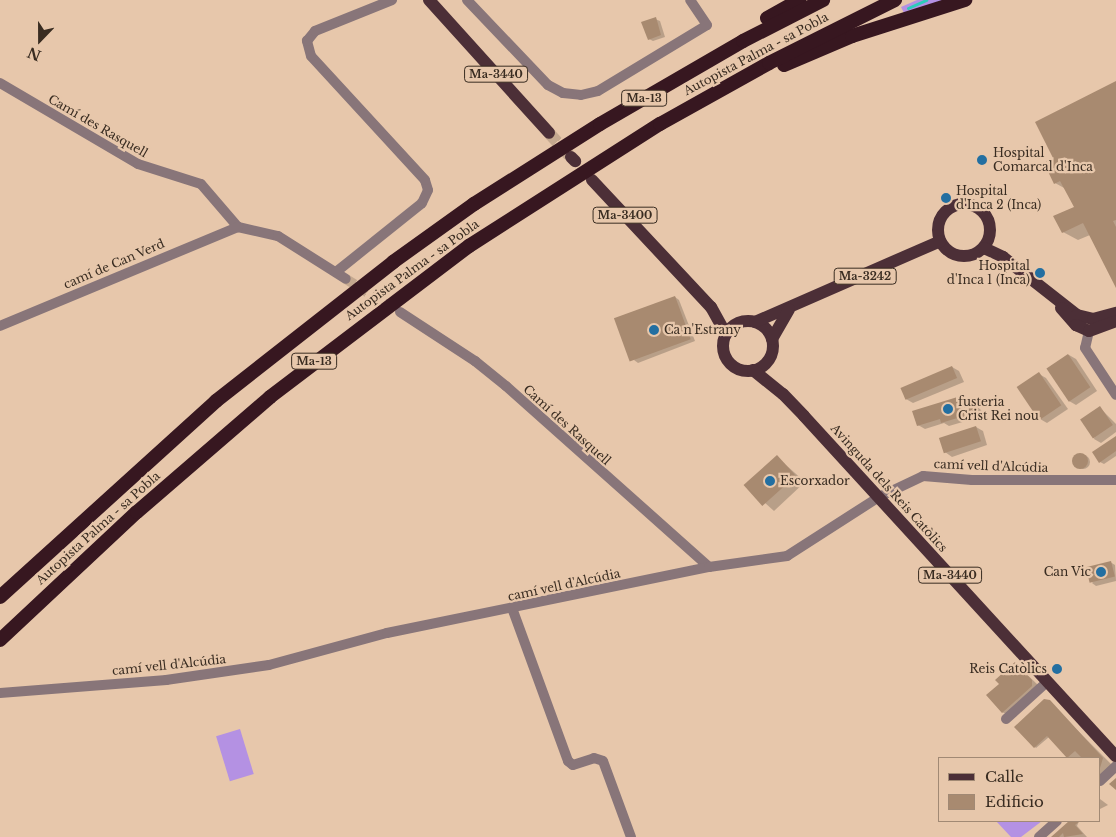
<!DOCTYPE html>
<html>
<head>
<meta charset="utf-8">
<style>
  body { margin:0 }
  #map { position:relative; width:1116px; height:837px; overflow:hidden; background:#e7c7ab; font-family:"Libre Baskerville",serif }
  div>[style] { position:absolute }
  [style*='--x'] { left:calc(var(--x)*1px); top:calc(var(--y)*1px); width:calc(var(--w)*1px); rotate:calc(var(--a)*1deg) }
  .green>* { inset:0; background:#b491e3; transform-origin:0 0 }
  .shadow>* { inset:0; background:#0003 }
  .round { border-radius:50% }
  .stream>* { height:3px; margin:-1.5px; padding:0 1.5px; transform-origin:1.5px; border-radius:1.5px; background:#2dccb9 }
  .building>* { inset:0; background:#a88a70; transform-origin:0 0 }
  .minor-tunnel>* { height:10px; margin-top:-5px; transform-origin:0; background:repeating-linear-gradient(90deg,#c4a88f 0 10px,transparent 0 15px) }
  .major-tunnel>* { height:12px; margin-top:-6px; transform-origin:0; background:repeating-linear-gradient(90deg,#c4a88f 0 12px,transparent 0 18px) }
  .minor>* { height:10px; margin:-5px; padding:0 5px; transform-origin:5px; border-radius:5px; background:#887579 }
  .major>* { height:12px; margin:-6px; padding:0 6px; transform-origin:6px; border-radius:6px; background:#4c2f37 }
  .major>.ring { margin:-6px; padding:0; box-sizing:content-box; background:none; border:12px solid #4c2f37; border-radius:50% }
  .highway>* { height:14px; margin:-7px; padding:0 7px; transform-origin:7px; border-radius:7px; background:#371720 }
  .dots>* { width:14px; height:14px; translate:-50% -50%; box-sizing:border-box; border:2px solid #e7c7ab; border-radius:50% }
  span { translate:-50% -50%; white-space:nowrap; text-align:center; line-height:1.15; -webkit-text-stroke:4.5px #e7c7ab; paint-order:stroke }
  .shield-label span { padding:1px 4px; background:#e7c7ab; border:1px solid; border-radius:4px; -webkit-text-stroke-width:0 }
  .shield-label { font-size:11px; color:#392c21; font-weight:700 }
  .street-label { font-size:12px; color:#392c21 }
  .poi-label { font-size:12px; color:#392c21 }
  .left { translate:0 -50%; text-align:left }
  .right { translate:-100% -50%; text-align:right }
  .legend { position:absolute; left:938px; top:757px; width:162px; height:65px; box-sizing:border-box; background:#e7c7ab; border:1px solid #a18974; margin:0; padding:6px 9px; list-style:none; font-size:15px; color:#392c21 }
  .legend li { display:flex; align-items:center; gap:10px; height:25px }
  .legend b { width:25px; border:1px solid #a18974 }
  .north { position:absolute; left:15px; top:15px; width:50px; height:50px; -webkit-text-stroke:4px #e7c7ab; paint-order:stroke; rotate:202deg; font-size:14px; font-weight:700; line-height:20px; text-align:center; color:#392c21 }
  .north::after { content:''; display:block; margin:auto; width:18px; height:22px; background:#392c21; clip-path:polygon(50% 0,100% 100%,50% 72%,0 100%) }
</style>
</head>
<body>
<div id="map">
  <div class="green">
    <i style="clip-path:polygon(917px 0,947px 0,904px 13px,901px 7px)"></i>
    <i style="left:240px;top:729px;width:47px;height:25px;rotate:73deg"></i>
    <i style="clip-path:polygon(996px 821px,1042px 821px,1021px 837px,1011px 837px)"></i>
  </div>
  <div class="shadow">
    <i style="clip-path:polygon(655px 19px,660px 21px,665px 37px,653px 41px,649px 39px)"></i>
    <i style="clip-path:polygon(1116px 83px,1116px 285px,1090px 235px,1078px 240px,1063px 232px,1075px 207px,1066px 189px,1055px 183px,1055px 159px)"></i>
    <i style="clip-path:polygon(675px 297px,679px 300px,695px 341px,638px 363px,634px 360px)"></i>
    <i style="clip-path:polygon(1069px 355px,1076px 359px,1097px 391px,1076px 405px,1069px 401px,1048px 369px)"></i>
    <i style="clip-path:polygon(952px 367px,959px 371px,964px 382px,913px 403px,906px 399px)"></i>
    <i style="clip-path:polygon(1039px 374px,1046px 378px,1068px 409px,1047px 423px,1040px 419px)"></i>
    <i style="clip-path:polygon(964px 396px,981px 410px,983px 416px,949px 426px,944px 423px,925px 429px,918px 425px)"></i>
    <i style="clip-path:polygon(1100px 408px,1116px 424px,1116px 432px,1101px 443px,1094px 439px)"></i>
    <i style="clip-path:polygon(976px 427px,983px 431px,987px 445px,952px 457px,945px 452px)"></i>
    <i style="clip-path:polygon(1116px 437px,1116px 456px,1104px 464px,1100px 462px)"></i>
    <i class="round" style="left:1076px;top:455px;width:14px;height:14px"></i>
    <i style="clip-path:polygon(777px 457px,805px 482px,774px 511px,746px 486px)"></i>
    <i style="clip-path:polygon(1110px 562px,1115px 565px,1116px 581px,1096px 586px,1092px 583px)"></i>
    <i style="clip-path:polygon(1016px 664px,1038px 685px,1010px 716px,1002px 712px,1000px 684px)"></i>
    <i style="clip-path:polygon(1068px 721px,1112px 765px,1100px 778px,1100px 758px,1069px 758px,1049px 737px,1036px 748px,1016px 727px)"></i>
    <i style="clip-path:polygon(1100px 799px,1108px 805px,1100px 809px)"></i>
    <i style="clip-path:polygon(1071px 821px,1079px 821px,1077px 826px,1087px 837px,1053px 837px)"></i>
  </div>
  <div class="stream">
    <i style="--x:908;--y:8;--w:20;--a:-24"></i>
  </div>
  <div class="building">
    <i style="clip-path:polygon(656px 17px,661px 35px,648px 40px,641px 22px)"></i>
    <i style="clip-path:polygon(1116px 81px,1116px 220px,1113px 221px,1116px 227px,1116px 288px,1083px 223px,1062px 233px,1053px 216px,1074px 207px,1060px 181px,1054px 184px,1044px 163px,1053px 158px,1035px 122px)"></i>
    <i style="left:675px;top:296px;width:46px;height:65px;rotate:70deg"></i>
    <i style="left:1068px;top:354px;width:40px;height:26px;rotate:56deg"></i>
    <i style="left:952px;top:366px;width:13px;height:56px;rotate:67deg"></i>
    <i style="left:1039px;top:372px;width:40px;height:27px;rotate:56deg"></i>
    <i style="clip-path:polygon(964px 395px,968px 406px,974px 404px,977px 412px,941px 423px,940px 419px,917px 426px,912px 411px)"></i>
    <i style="left:1100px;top:406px;width:23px;height:24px;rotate:56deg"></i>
    <i style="left:976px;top:426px;width:16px;height:39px;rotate:72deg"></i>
    <i style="clip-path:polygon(1116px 436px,1116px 451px,1099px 463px,1092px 452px)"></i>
    <i class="round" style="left:1072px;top:453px;width:16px;height:16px"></i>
    <i style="left:777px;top:455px;width:28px;height:45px;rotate:48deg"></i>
    <i style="left:1111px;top:561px;width:16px;height:26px;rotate:76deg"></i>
    <i style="clip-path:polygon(1015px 662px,1032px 680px,1032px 686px,1002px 713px,986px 695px,999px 684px,995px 680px)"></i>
    <i style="clip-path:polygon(1044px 699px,1050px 700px,1103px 758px,1100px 768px,1100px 758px,1082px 758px,1075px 751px,1067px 758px,1047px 736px,1034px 748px,1014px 727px)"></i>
    <i style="clip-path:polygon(1116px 778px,1116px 790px,1109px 784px)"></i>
    <i style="clip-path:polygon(1069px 821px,1080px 821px,1075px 825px,1083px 834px,1064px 837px,1063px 833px,1059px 837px,1051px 837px)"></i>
  </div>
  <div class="minor-tunnel">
    <i style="--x:346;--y:279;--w:57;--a:32"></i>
  </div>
  <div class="major-tunnel">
    <i style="--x:549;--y:133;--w:30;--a:48"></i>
  </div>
  <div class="minor">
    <i style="--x:467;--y:0;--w:117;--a:46.4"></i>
    <i style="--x:548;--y:85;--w:17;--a:28"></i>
    <i style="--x:563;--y:93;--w:18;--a:6"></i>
    <i style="--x:581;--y:95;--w:17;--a:-13"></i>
    <i style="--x:598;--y:91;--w:127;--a:-31.2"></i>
    <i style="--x:707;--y:25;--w:30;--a:-124"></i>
    <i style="--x:0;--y:83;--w:160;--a:30.4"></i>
    <i style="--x:138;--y:164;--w:66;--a:17.6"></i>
    <i style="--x:201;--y:184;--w:57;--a:49.3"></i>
    <i style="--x:238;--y:227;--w:41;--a:12.7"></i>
    <i style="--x:278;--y:236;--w:80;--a:32.3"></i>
    <i style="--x:336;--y:272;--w:110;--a:-38.7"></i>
    <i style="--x:422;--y:203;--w:14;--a:-65"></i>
    <i style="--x:428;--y:190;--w:10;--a:-107"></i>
    <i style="--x:425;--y:180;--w:168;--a:-132.6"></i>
    <i style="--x:311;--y:56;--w:16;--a:-105"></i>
    <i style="--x:307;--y:41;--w:13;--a:-51"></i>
    <i style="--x:315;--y:31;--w:83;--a:-21.9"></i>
    <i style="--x:400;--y:312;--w:90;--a:33.2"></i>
    <i style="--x:475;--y:361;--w:40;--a:39"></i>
    <i style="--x:506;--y:386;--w:272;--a:41.7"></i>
    <i style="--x:0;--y:326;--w:258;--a:-22.6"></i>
    <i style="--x:1089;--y:331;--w:17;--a:103"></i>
    <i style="--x:1085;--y:348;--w:56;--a:56.6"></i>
    <i style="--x:512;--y:608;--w:163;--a:69.9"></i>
    <i style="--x:568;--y:761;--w:6;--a:39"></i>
    <i style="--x:573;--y:765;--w:22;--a:-18"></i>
    <i style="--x:594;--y:758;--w:9;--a:18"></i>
    <i style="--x:603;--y:761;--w:81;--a:69.8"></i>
    <i style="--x:0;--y:693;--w:167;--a:-4.5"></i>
    <i style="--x:166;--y:680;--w:104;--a:-8.3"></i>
    <i style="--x:269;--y:665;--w:122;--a:-15.2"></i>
    <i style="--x:387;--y:633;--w:329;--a:-11.6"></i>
    <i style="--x:709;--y:567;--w:79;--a:-8"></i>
    <i style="--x:787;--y:556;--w:109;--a:-32.7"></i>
    <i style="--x:879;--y:497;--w:49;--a:-25.5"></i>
    <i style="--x:923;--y:476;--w:49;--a:4.7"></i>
    <i style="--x:972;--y:480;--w:144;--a:0"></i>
    <i style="--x:1006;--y:719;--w:55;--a:-42.1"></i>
    <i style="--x:1100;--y:781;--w:22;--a:-43"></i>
    <i style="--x:1039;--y:837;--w:24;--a:-42"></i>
  </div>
  <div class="major">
    <i style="--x:429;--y:0;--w:179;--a:47.9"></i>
    <i style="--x:571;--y:157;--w:6;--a:45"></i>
    <i style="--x:592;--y:180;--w:174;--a:46.9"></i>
    <i style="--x:711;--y:307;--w:31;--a:61"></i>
    <i class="ring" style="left:938px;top:204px;width:40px;height:40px"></i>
    <i style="--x:984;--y:248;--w:21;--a:25"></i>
    <i style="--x:1003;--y:257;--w:94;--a:38.1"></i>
    <i style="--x:1077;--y:315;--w:16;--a:14"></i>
    <i style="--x:1093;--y:319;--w:24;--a:-15"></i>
    <i style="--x:1061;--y:308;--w:23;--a:49"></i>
    <i style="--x:1076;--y:325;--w:14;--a:25"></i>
    <i style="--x:1089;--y:331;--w:29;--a:-20"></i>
    <i class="ring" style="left:723px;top:321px;width:38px;height:38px"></i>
    <i style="--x:755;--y:322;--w:202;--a:-23.6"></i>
    <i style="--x:772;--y:339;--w:34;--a:-60"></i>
    <i style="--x:753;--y:370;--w:38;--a:39"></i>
    <i style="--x:783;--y:394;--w:30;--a:46"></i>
    <i style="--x:804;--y:416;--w:461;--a:47.5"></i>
  </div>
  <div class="highway">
    <i style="--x:767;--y:18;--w:37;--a:-29"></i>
    <i style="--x:784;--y:65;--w:74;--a:-23.1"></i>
    <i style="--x:852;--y:36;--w:119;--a:-17.7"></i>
    <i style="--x:0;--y:597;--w:292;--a:-42.2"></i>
    <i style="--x:216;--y:401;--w:225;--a:-38.1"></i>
    <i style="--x:393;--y:262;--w:100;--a:-35.6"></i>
    <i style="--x:474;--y:204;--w:149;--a:-32.4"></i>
    <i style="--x:600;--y:124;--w:165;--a:-30.1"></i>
    <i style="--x:743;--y:41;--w:90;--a:-27.1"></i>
    <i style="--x:0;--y:640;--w:187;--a:-43.1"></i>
    <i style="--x:137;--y:512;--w:176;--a:-40.8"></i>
    <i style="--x:270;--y:397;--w:250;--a:-37.2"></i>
    <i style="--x:469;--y:246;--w:227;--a:-32.6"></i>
    <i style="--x:660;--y:124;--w:125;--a:-29.2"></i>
    <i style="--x:769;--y:63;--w:141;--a:-26.6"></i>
  </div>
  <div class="dots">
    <i style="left:982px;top:160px;background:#236fa1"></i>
    <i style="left:946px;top:198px;background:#236fa1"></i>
    <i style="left:1040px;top:273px;background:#236fa1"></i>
    <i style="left:654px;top:330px;background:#236fa1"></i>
    <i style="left:948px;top:409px;background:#236fa1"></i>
    <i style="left:770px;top:481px;background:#236fa1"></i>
    <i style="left:1101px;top:572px;background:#236fa1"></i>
    <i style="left:1057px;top:669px;background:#236fa1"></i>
  </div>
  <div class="shield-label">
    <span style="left:496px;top:74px">Ma-3440</span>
    <span style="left:644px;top:98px">Ma-13</span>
    <span style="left:625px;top:215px">Ma-3400</span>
    <span style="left:865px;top:276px">Ma-3242</span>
    <span style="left:314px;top:361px">Ma-13</span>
    <span style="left:950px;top:575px">Ma-3440</span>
  </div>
  <div class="street-label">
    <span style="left:756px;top:54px;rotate:-28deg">Autopista Palma - sa Pobla</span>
    <span style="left:98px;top:126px;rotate:30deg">Camí des Rasquell</span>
    <span style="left:114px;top:264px;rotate:-23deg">camí de Can Verd</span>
    <span style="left:412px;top:270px;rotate:-36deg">Autopista Palma - sa Pobla</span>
    <span style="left:567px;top:425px;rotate:42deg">Camí des Rasquell</span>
    <span style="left:991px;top:466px;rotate:2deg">camí vell d'Alcúdia</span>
    <span style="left:889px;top:488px;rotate:48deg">Avinguda dels Reis Catòlics</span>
    <span style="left:98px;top:528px;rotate:-42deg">Autopista Palma - sa Pobla</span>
    <span style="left:564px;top:585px;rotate:-12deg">camí vell d'Alcúdia</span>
    <span style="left:169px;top:665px;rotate:-6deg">camí vell d'Alcúdia</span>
  </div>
  <div class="poi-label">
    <span class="left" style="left:993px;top:160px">Hospital<br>Comarcal d'Inca</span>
    <span class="left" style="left:956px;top:198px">Hospital<br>d'Inca 2 (Inca)</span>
    <span class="right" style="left:1030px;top:273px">Hospital<br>d'Inca 1 (Inca)</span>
    <span class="left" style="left:664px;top:330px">Ca n'Estrany</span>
    <span class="left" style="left:958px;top:409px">fusteria<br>Crist Rei nou</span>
    <span class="left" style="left:780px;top:481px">Escorxador</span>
    <span class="right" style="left:1091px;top:572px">Can Vic</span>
    <span class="right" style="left:1047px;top:669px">Reis Catòlics</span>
  </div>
  <ul class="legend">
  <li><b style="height:6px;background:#4c2f37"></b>Calle</li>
  <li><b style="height:14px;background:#a88a70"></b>Edificio</li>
  </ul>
  <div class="north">N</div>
</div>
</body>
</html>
